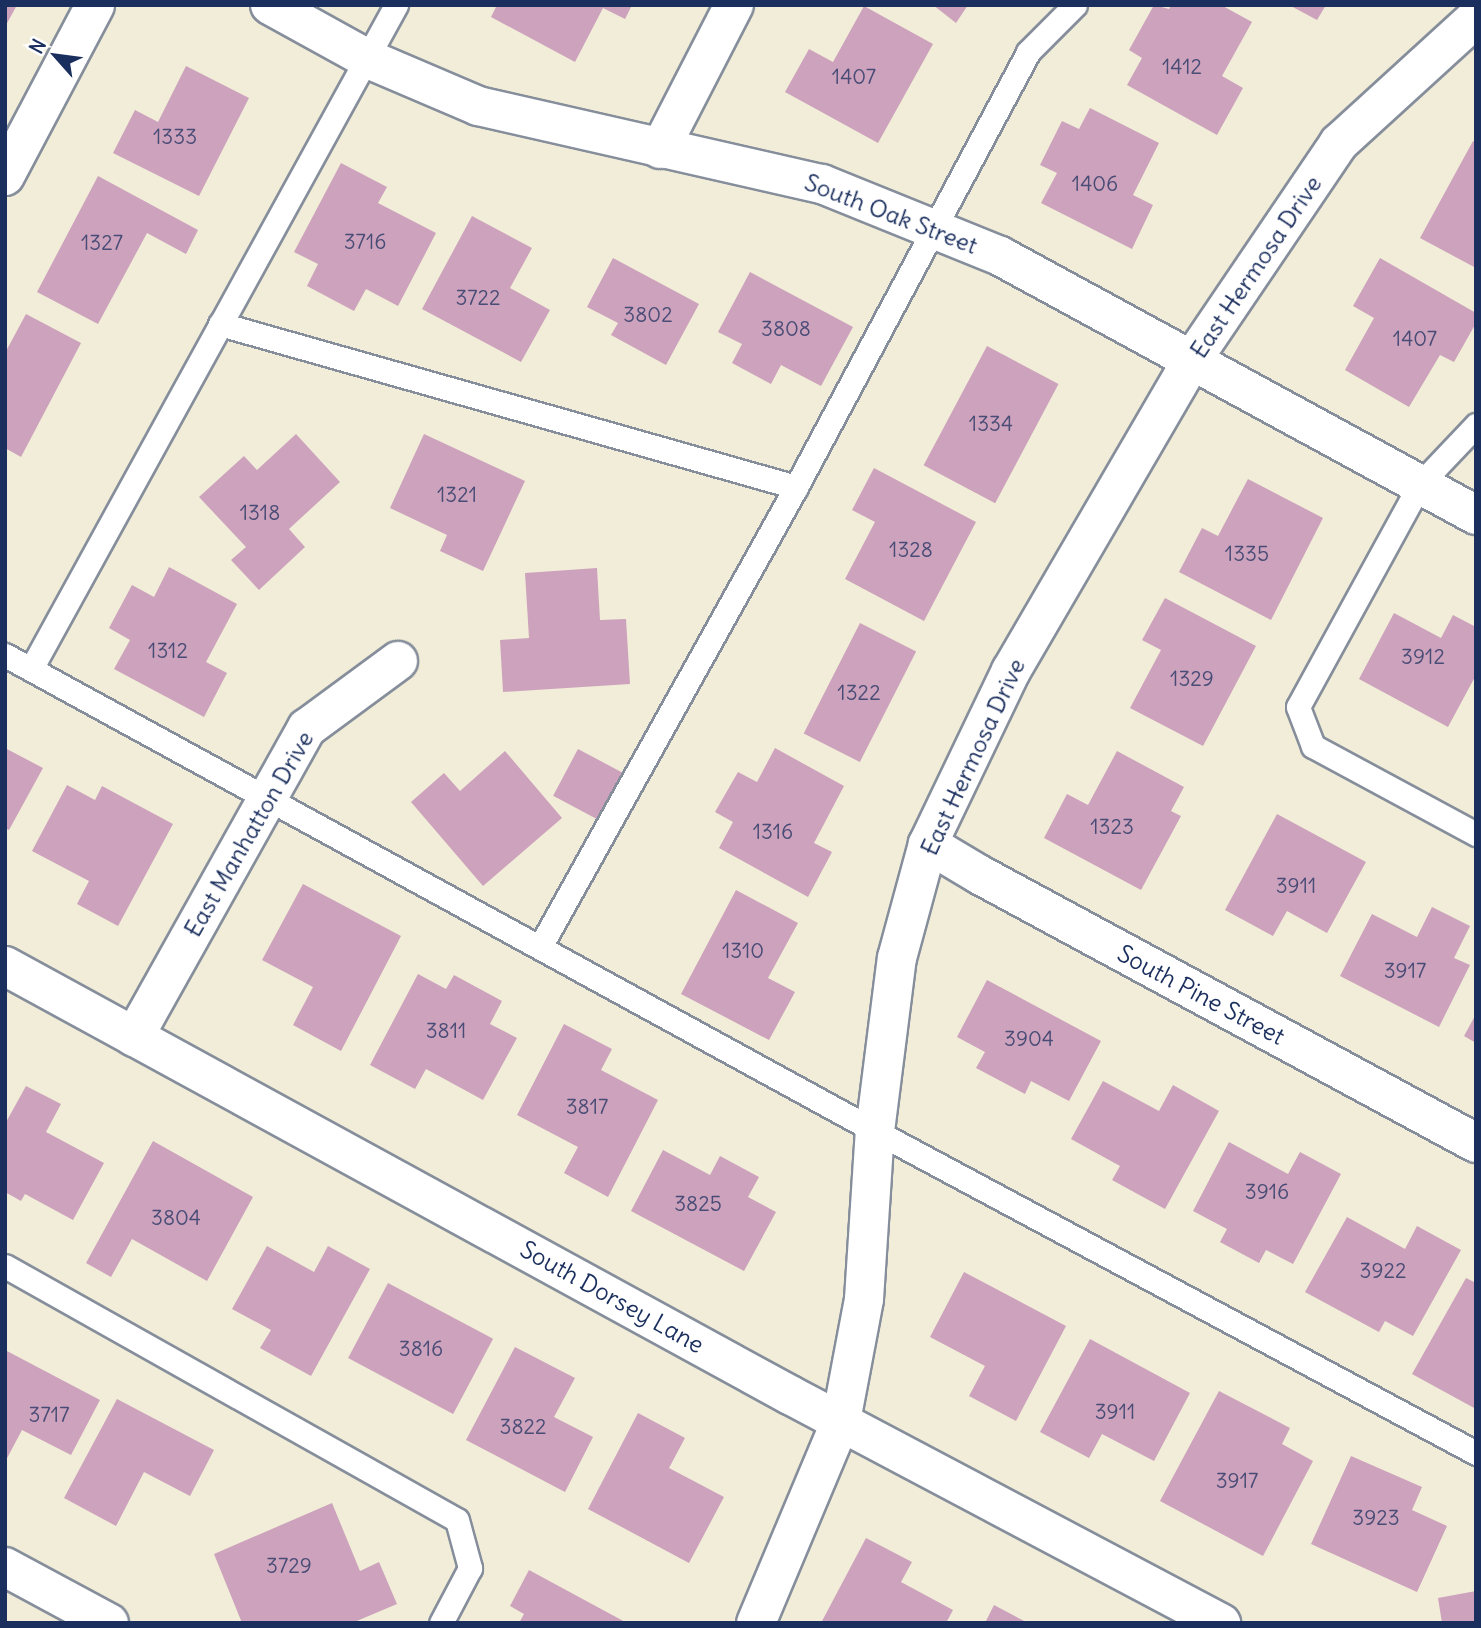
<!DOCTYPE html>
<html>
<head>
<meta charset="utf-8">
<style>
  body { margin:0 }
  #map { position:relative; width:1481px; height:1628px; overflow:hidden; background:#f1edd8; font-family:Delius,sans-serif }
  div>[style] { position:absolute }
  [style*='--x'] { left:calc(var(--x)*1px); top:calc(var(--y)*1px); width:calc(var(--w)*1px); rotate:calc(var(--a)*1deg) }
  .building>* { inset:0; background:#cda2bc; transform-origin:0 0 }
  .roads { filter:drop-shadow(2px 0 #868e9b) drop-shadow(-2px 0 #868e9b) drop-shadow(0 2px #868e9b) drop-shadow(0 -2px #868e9b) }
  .lane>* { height:23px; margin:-11.5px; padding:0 11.5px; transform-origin:11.5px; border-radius:11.5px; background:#fff }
  .street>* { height:38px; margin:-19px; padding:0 19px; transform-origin:19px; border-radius:19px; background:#fff }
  span { translate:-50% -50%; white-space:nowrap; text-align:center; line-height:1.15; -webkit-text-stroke:5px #fff; paint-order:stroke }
  .number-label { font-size:21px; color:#484c76 }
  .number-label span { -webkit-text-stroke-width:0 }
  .street-label { font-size:24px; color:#1b2f5e }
  .frame { position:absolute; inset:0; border:7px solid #1b2f5e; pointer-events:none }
  .north { position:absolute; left:21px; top:21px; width:70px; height:70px; -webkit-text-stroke:5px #fff; paint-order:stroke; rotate:298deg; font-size:19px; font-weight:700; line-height:28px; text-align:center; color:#1b2f5e }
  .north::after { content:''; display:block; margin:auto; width:24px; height:32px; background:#1b2f5e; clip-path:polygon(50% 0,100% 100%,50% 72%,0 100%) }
</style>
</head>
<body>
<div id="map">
  <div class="building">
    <i style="clip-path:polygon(5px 5px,17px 5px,5px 27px)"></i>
    <i style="clip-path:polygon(497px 5px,632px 5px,625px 19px,603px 8px,575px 62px,491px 17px)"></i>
    <i style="clip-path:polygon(933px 5px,968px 5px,956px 23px)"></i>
    <i style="clip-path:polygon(1154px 5px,1169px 9px,1171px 5px,1221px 5px,1252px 22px,1222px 76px,1243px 88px,1217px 135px,1127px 85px,1142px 58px,1129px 50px)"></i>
    <i style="clip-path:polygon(1289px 5px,1326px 5px,1317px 20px)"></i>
    <i style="clip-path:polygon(864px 6px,933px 44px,878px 143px,785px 92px,809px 49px,833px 62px)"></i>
    <i style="clip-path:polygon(186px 66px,249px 98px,199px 196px,113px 153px,135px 110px,158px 122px)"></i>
    <i style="clip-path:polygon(1090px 108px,1159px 143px,1133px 195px,1153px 205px,1132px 249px,1041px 203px,1057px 173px,1040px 165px,1062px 121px,1079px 129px)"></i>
    <i style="clip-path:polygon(1473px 141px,1476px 143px,1476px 268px,1420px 238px)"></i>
    <i style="clip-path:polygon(341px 163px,387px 187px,378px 203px,436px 233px,398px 306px,366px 289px,354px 311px,307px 286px,318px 264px,294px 252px)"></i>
    <i style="clip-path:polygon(98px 176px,198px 230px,186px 254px,147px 233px,98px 324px,37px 292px)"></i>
    <i style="clip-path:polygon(472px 216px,532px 248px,510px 288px,550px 310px,521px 362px,422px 309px)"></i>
    <i style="clip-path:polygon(613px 258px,699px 304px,666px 365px,611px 335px,618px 323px,587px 307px)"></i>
    <i style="clip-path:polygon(1380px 258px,1476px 313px,1476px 323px,1454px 362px,1440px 355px,1409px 407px,1345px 370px,1374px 318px,1353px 306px)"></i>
    <i style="clip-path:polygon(750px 272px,853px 327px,821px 386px,781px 365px,771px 384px,732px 363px,742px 344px,718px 332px)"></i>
    <i style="clip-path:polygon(26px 314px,81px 343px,21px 457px,5px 448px,5px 353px)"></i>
    <i style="left:987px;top:346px;width:81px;height:135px;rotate:28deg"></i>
    <i style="clip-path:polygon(296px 434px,340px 482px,289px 529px,305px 547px,259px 590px,231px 560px,246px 547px,199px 497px,244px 456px,257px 470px)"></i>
    <i style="clip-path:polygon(424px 434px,525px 481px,483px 571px,440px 551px,447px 535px,390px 508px)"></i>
    <i style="clip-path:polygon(874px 468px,976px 522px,924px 621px,845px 579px,875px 522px,852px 510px)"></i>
    <i style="clip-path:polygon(1248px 479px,1323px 518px,1271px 620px,1179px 572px,1202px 528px,1218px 536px)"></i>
    <i style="clip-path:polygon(169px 567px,237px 604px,206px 662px,227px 673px,204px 717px,114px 669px,130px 640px,109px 628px,132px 585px,154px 597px)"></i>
    <i style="clip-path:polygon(597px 568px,600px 620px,626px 619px,630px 684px,503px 692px,500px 640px,529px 638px,525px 573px)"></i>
    <i style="clip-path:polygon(1165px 598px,1256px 646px,1203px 746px,1130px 708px,1161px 650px,1142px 640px)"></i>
    <i style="clip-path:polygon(1394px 613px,1441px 638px,1453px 615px,1476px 627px,1476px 675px,1448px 727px,1359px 679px)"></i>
    <i style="left:860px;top:623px;width:63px;height:124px;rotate:27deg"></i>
    <i style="clip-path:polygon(5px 748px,43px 768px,9px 830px,5px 828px)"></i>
    <i style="clip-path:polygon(775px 748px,844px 786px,814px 843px,832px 852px,808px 897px,719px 848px,733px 822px,715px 812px,738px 772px,757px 782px)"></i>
    <i style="left:578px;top:749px;width:50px;height:53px;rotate:28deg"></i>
    <i style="clip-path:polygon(505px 751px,562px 818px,483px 886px,411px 802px,444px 773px,460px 791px)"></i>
    <i style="clip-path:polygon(1117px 751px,1184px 787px,1171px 811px,1181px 816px,1141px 890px,1044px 838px,1067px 794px,1088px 805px)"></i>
    <i style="clip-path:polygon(67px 785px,95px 800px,102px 786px,173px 824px,118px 926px,77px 904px,89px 881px,32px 851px)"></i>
    <i style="clip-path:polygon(1277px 814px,1366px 862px,1327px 933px,1287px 911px,1273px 936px,1225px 910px)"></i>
    <i style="clip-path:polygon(303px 884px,401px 936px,341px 1051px,293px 1025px,313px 987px,262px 960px)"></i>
    <i style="clip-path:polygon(736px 890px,798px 923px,768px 978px,795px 992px,769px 1040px,681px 994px)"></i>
    <i style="clip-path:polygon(1432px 907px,1470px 926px,1454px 958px,1470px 965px,1439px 1027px,1340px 976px,1372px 914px,1417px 937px)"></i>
    <i style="clip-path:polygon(418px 974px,446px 989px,454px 975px,502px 1001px,490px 1024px,517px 1038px,483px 1100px,426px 1069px,415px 1089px,370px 1065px)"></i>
    <i style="clip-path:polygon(987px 980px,1101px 1041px,1069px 1101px,1031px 1081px,1025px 1094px,976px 1068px,985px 1052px,957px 1037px)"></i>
    <i style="clip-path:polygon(1476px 1014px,1476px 1043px,1464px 1036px)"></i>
    <i style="clip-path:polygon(564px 1024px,612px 1049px,601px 1070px,658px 1100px,608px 1197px,564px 1173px,578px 1147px,517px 1115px)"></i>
    <i style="clip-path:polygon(1103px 1081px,1159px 1111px,1173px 1085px,1219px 1111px,1165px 1209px,1112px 1180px,1120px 1166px,1071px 1139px)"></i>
    <i style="clip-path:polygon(26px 1086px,61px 1104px,46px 1132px,104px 1163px,73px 1220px,25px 1194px,21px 1201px,5px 1192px,5px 1124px)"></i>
    <i style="clip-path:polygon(153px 1141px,253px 1197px,207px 1281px,132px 1239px,111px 1277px,86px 1263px)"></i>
    <i style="clip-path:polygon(1229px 1142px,1288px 1174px,1300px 1152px,1341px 1174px,1293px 1264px,1266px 1250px,1259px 1263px,1220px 1242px,1227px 1229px,1193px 1211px)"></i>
    <i style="clip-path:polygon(663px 1150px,710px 1175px,720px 1156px,759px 1177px,748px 1197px,776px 1212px,744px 1271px,631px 1211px)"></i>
    <i style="clip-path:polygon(1347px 1217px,1405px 1249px,1417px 1226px,1461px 1250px,1413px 1336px,1385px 1321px,1379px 1332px,1305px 1292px)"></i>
    <i style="clip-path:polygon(267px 1246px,314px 1272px,328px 1246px,370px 1269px,311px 1376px,260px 1348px,271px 1330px,232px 1309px)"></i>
    <i style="clip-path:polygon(964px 1272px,1066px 1326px,1016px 1421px,969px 1396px,985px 1366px,930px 1337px)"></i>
    <i style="clip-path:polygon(1466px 1278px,1476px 1283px,1476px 1409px,1412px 1374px)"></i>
    <i style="left:388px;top:1283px;width:119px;height:85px;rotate:28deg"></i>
    <i style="clip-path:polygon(1090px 1339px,1190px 1393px,1154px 1461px,1102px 1434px,1089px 1458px,1040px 1432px)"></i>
    <i style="clip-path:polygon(515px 1347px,575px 1378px,554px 1417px,593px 1437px,565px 1492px,466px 1440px)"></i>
    <i style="clip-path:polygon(5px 1350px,100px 1400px,71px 1455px,22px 1430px,5px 1462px)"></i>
    <i style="clip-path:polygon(1219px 1391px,1290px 1428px,1282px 1444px,1313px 1461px,1263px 1556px,1160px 1501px)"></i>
    <i style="clip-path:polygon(117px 1399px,214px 1450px,190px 1496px,144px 1472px,116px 1526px,64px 1498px)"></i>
    <i style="clip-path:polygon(638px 1413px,685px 1438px,669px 1468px,724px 1497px,689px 1563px,588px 1509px)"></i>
    <i style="clip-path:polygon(1351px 1456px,1422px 1487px,1412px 1510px,1447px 1526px,1417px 1592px,1311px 1544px)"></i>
    <i style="clip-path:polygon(332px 1503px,360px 1571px,379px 1562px,397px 1604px,352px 1623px,242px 1623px,214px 1554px)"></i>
    <i style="clip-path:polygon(866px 1538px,912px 1562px,901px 1582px,953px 1610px,946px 1623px,821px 1623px)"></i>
    <i style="clip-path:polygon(529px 1570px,627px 1623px,519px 1623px,524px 1614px,510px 1606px)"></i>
    <i style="clip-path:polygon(1476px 1591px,1476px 1623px,1442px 1623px,1438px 1598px)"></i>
    <i style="clip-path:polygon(994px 1605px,1028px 1623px,985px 1623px)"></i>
  </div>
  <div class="roads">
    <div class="lane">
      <i style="--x:220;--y:324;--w:599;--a:15.8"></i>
      <i style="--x:1476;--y:425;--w:81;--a:133.5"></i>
      <i style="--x:1420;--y:484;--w:254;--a:118.7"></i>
      <i style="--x:1298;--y:707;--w:42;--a:69"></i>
      <i style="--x:1313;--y:746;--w:185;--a:28.4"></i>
      <i style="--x:5;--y:655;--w:992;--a:28.68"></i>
      <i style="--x:875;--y:1131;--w:682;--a:28.18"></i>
      <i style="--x:31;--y:669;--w:758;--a:-61.2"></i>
      <i style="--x:540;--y:947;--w:526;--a:-60.9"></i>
      <i style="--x:796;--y:487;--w:493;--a:-61.9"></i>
      <i style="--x:1028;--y:52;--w:66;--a:-45"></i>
      <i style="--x:5;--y:1266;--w:518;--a:29.33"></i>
      <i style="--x:457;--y:1520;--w:50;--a:74.8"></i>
      <i style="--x:470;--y:1568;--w:62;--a:117.8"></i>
    </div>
    <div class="street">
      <i style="--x:270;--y:5;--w:112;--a:28.9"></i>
      <i style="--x:368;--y:59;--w:120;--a:23.1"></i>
      <i style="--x:478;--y:106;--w:353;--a:12.8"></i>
      <i style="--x:822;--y:184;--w:192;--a:22"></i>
      <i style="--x:1000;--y:256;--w:542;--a:28.55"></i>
      <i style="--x:660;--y:149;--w:162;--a:-62.8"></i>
      <i style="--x:5;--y:176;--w:193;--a:-62.2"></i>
      <i style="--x:928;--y:844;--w:61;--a:30.8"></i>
      <i style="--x:980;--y:875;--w:564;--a:28.38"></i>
      <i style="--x:5;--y:966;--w:895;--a:28.66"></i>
      <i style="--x:790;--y:1395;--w:488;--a:27.9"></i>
      <i style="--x:134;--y:1037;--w:354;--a:-60.8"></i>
      <i style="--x:307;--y:728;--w:113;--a:-36.4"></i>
      <i style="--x:5;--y:1567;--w:118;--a:28.3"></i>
      <i style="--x:756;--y:1623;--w:219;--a:-67.2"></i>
      <i style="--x:841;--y:1421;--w:124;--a:-79.3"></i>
      <i style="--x:864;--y:1299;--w:168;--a:-86.3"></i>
      <i style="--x:875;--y:1131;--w:174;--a:-82.8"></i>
      <i style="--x:897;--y:958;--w:118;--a:-74.8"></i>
      <i style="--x:928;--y:844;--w:192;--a:-64.4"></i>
      <i style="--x:1011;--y:671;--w:360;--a:-59.8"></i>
      <i style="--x:1192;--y:360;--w:262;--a:-55.9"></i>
      <i style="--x:1339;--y:143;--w:185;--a:-42.4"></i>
    </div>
  </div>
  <div class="number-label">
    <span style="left:1182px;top:67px">1412</span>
    <span style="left:854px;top:77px">1407</span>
    <span style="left:175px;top:137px">1333</span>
    <span style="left:1095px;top:184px">1406</span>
    <span style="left:365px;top:242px">3716</span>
    <span style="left:102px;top:243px">1327</span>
    <span style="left:478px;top:298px">3722</span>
    <span style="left:648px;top:315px">3802</span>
    <span style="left:786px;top:329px">3808</span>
    <span style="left:1415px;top:339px">1407</span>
    <span style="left:991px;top:424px">1334</span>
    <span style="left:457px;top:495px">1321</span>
    <span style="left:260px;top:513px">1318</span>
    <span style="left:911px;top:550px">1328</span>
    <span style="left:1247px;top:554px">1335</span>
    <span style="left:168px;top:651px">1312</span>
    <span style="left:1423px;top:657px">3912</span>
    <span style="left:1192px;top:679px">1329</span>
    <span style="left:859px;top:693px">1322</span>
    <span style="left:1112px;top:827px">1323</span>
    <span style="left:773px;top:832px">1316</span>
    <span style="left:1296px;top:886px">3911</span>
    <span style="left:743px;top:951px">1310</span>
    <span style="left:1405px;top:971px">3917</span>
    <span style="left:446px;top:1031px">3811</span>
    <span style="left:1029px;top:1039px">3904</span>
    <span style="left:587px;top:1107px">3817</span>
    <span style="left:1267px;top:1192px">3916</span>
    <span style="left:698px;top:1204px">3825</span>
    <span style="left:176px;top:1218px">3804</span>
    <span style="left:1383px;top:1271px">3922</span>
    <span style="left:421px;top:1349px">3816</span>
    <span style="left:1115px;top:1412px">3911</span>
    <span style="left:49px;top:1415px">3717</span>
    <span style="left:523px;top:1427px">3822</span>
    <span style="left:1237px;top:1481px">3917</span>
    <span style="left:1376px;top:1518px">3923</span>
    <span style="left:289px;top:1566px">3729</span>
  </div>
  <div class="street-label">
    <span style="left:891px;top:214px;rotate:21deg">South Oak Street</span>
    <span style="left:1256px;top:267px;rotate:-56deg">East Hermosa Drive</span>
    <span style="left:973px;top:757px;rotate:-65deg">East Hermosa Drive</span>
    <span style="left:249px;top:834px;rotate:-60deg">East Manhatton Drive</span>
    <span style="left:1201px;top:995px;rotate:28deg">South Pine Street</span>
    <span style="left:612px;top:1297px;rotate:29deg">South Dorsey Lane</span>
  </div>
  <div class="frame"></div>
  <div class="north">N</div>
</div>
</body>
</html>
